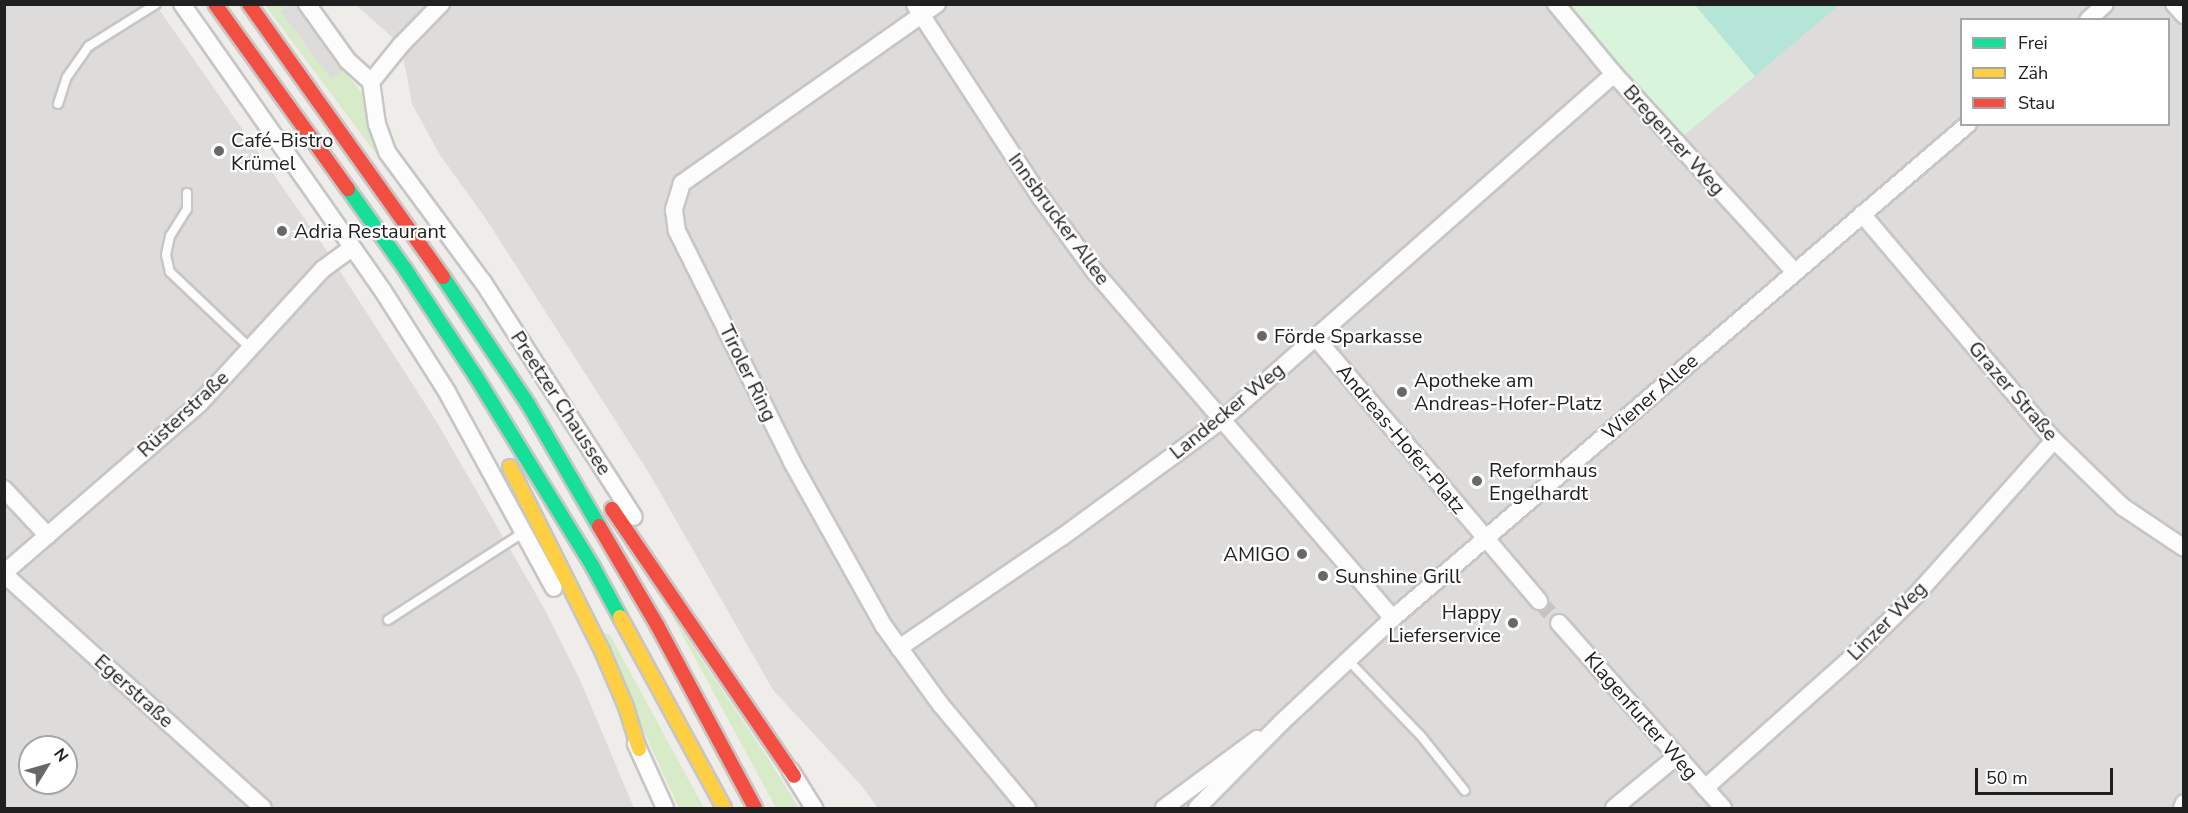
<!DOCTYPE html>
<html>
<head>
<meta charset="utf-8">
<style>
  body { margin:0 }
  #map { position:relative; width:2188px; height:813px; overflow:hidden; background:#efede9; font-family:"Nunito Sans",sans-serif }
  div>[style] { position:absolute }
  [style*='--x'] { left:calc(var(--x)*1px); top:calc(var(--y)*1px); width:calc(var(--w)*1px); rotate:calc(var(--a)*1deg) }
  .residential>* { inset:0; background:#dedcda }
  .religious>* { inset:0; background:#dddcda; transform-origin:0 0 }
  .grass>* { inset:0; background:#d7ebc9 }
  .park>* { inset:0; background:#d8f4db }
  .pitch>* { inset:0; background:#b5e5d6 }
  .street-tunnel>* { height:16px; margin-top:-8px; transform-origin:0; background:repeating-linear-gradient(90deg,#c6c4c1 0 16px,transparent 0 24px) }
  .roads { filter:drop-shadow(2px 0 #c7c6c5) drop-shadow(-2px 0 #c7c6c5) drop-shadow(0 2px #c7c6c5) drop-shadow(0 -2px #c7c6c5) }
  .lane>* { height:8px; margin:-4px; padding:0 4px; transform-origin:4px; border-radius:4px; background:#fdfcfc }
  .street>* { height:16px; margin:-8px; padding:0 8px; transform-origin:8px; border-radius:8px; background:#fdfcfc }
  .fast>* { height:14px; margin:-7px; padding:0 7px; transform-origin:7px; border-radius:7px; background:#16e098 }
  .slow>* { height:14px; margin:-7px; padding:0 7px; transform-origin:7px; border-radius:7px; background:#ffcf43 }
  .jam>* { height:14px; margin:-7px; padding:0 7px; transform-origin:7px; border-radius:7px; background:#f24e42 }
  .dots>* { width:16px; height:16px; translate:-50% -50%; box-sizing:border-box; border:3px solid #fff; border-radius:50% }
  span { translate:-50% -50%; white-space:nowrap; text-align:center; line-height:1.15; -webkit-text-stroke:4.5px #fff; paint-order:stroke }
  .poi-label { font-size:20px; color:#202020 }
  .left { translate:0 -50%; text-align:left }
  .right { translate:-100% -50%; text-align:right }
  .street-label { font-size:20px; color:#202020 }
  .frame { position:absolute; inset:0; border:6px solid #202020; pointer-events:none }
  .legend { position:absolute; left:1960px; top:18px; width:210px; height:108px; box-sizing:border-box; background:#fff; border:2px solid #a6a6a6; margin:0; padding:8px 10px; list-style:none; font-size:18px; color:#202020 }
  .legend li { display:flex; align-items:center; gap:12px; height:30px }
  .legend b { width:30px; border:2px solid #a6a6a6 }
  .north { position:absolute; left:18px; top:735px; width:60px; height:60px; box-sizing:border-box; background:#fff; border:2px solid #a6a6a6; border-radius:50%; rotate:53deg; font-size:16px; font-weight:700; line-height:24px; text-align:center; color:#202020 }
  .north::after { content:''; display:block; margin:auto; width:21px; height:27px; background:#686866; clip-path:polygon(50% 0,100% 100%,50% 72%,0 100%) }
  .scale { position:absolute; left:1975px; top:768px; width:138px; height:27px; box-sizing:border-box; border:3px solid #202020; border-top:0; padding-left:8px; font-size:18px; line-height:21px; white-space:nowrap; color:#202020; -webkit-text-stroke:4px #fff; paint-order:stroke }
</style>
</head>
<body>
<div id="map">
  <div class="residential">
    <i style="clip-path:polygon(evenodd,5px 5px,156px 5px,327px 251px,435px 419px,544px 608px,580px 680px,634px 808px,5px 808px,5px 5px,30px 747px,66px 747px,66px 783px,30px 783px,30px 747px)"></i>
    <i style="clip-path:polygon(evenodd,356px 5px,2183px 5px,2183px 808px,878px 808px,860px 784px,773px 690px,649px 473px,484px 216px,440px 155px,412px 104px,401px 45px,356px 5px,1962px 20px,2168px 20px,2168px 124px,1962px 124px,1962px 20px)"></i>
  </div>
  <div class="religious">
    <i style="clip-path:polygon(288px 5px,296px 5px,344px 70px,331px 80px,280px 11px)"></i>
    <i style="left:1332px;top:366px;width:187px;height:108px;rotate:50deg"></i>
    <i style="clip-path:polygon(1662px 780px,1686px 808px,1629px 808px)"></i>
  </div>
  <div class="grass">
    <i style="clip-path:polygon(265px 5px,288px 5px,280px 11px,331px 79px,344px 70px,362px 93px,369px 130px,382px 162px)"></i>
    <i style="clip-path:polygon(670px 612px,769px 760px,799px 808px,776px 808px)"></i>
    <i style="clip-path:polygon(598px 631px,610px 635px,704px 808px,679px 808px)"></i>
  </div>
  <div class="park">
    <i style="clip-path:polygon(1570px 5px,1695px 5px,1755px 76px,1682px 137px)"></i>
  </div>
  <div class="pitch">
    <i style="clip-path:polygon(1695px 5px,1839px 5px,1755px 76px)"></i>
  </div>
  <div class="street-tunnel">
    <i style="--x:1539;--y:601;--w:30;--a:48"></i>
  </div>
  <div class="roads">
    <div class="lane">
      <i style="--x:58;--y:104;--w:28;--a:-72"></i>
      <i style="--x:67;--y:77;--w:38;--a:-55"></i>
      <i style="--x:89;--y:46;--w:79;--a:-32.1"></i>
      <i style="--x:187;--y:193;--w:16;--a:90"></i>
      <i style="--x:187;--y:209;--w:32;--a:122"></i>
      <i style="--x:170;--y:236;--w:19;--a:102"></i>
      <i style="--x:166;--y:255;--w:17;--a:77"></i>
      <i style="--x:170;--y:272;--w:112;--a:43.5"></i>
      <i style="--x:388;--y:620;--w:162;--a:-32.9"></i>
      <i style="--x:1348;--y:660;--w:105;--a:46.2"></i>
      <i style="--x:1421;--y:736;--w:70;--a:51.3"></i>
    </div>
    <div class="street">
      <i style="--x:182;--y:4;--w:350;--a:55"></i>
      <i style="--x:383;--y:291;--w:120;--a:57.6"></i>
      <i style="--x:447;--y:392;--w:223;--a:61.4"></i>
      <i style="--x:307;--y:4;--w:70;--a:54.3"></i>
      <i style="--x:348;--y:61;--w:31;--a:42"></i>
      <i style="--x:371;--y:82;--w:42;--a:81.9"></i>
      <i style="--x:377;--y:124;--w:30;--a:70"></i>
      <i style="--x:387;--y:152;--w:162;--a:53.6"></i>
      <i style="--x:483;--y:282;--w:279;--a:57.3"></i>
      <i style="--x:937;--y:4;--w:312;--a:144.9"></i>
      <i style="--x:682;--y:183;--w:28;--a:107"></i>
      <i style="--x:674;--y:210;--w:21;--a:82"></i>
      <i style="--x:677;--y:231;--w:258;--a:63.5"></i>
      <i style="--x:792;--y:462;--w:187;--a:60.8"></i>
      <i style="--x:883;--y:625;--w:99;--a:54.1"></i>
      <i style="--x:941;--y:705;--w:134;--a:50.1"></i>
      <i style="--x:1556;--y:4;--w:91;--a:50.4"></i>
      <i style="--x:1614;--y:74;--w:268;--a:47.6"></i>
      <i style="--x:2174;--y:4;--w:15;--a:48"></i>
      <i style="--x:915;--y:5;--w:230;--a:56.9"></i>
      <i style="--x:1041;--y:198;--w:92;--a:53.9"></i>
      <i style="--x:1095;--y:272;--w:457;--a:49.3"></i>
      <i style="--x:2088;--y:20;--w:23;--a:-43"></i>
      <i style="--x:371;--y:82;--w:48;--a:-51"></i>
      <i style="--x:401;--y:45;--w:57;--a:-45.7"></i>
      <i style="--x:1862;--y:214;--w:297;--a:49.7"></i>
      <i style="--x:2054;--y:440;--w:96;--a:44.2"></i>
      <i style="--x:2123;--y:507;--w:73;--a:33.9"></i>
      <i style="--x:1316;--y:338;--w:345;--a:49.7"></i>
      <i style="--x:4;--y:489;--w:64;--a:46.9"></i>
      <i style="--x:4;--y:573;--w:259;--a:-40.9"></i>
      <i style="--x:200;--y:403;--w:182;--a:-47.5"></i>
      <i style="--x:323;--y:269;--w:36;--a:-36"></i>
      <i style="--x:4;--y:574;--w:349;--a:42.1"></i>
      <i style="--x:1559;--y:623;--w:247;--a:48.4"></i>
      <i style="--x:899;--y:648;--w:197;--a:-34.3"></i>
      <i style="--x:1062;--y:537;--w:198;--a:-36.2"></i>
      <i style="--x:1222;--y:420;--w:523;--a:-41.43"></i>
      <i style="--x:636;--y:744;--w:70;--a:65.6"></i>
      <i style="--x:791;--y:771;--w:44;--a:58.1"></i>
      <i style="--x:1705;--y:788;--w:194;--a:-41.7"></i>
      <i style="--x:1850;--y:659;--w:93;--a:-44.1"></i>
      <i style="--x:1917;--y:594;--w:206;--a:-48.3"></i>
      <i style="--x:1164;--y:808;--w:116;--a:-36.6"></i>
      <i style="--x:1197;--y:808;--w:121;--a:-45.3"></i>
      <i style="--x:1282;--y:722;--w:152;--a:-43.1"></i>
      <i style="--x:1393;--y:618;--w:758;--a:-40.67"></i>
      <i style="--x:1614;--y:808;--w:82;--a:-39.5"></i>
      <i style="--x:2182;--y:808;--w:5;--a:-68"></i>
    </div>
    <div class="fast">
      <i style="--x:348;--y:189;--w:98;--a:54.5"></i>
      <i style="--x:405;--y:269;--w:127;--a:56.6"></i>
      <i style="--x:475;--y:375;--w:225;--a:58.4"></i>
      <i style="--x:593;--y:567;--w:57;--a:61.6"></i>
      <i style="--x:443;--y:277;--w:153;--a:56.2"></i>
      <i style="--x:528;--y:404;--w:141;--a:59.8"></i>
    </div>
    <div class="slow">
      <i style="--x:510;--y:467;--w:208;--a:63.4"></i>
      <i style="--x:603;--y:653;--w:59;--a:66.9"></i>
      <i style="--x:626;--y:707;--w:44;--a:72.8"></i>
      <i style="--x:620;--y:617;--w:217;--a:61.4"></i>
    </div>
    <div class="jam">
      <i style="--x:215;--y:4;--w:228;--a:54.3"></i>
      <i style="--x:249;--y:4;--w:335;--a:54.6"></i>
      <i style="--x:612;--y:509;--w:323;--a:55.7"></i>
      <i style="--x:599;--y:526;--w:115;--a:59.6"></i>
      <i style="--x:657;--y:625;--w:208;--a:61.8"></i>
    </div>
  </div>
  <div class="dots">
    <i style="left:219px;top:151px;background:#686866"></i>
    <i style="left:282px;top:231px;background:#686866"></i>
    <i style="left:1262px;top:336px;background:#686866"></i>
    <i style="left:1402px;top:392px;background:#686866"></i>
    <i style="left:1477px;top:481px;background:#686866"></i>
    <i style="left:1302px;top:554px;background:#686866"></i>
    <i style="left:1323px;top:576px;background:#686866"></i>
    <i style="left:1513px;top:623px;background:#686866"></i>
  </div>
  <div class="poi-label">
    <span class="left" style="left:231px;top:152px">Café-Bistro<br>Krümel</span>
    <span class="left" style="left:294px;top:231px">Adria Restaurant</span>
    <span class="left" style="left:1274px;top:336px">Förde Sparkasse</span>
    <span class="left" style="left:1414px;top:392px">Apotheke am<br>Andreas-Hofer-Platz</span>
    <span class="left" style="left:1489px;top:482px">Reformhaus<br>Engelhardt</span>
    <span class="right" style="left:1290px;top:554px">AMIGO</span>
    <span class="left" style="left:1335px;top:576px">Sunshine Grill</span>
    <span class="right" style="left:1501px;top:624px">Happy<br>Lieferservice</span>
  </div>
  <div class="street-label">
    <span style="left:1674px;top:140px;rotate:48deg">Bregenzer Weg</span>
    <span style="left:1059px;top:219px;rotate:54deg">Innsbrucker Allee</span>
    <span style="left:748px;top:373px;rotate:64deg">Tiroler Ring</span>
    <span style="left:2013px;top:391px;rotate:49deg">Grazer Straße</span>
    <span style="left:1650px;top:397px;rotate:-41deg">Wiener Allee</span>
    <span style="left:561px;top:403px;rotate:57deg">Preetzer Chaussee</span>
    <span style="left:1227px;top:411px;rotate:-39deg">Landecker Weg</span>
    <span style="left:183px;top:414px;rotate:-43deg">Rüsterstraße</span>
    <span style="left:1401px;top:439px;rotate:50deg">Andreas-Hofer-Platz</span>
    <span style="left:1887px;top:621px;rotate:-45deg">Linzer Weg</span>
    <span style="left:134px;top:691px;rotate:42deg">Egerstraße</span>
    <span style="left:1641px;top:716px;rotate:49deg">Klagenfurter Weg</span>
  </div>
  <div class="frame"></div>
  <ul class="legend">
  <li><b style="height:8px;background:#16e098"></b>Frei</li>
  <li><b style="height:8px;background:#ffcf43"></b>Zäh</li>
  <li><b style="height:8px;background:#f24e42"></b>Stau</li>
  </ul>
  <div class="north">N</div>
  <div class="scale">50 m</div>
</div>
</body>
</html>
